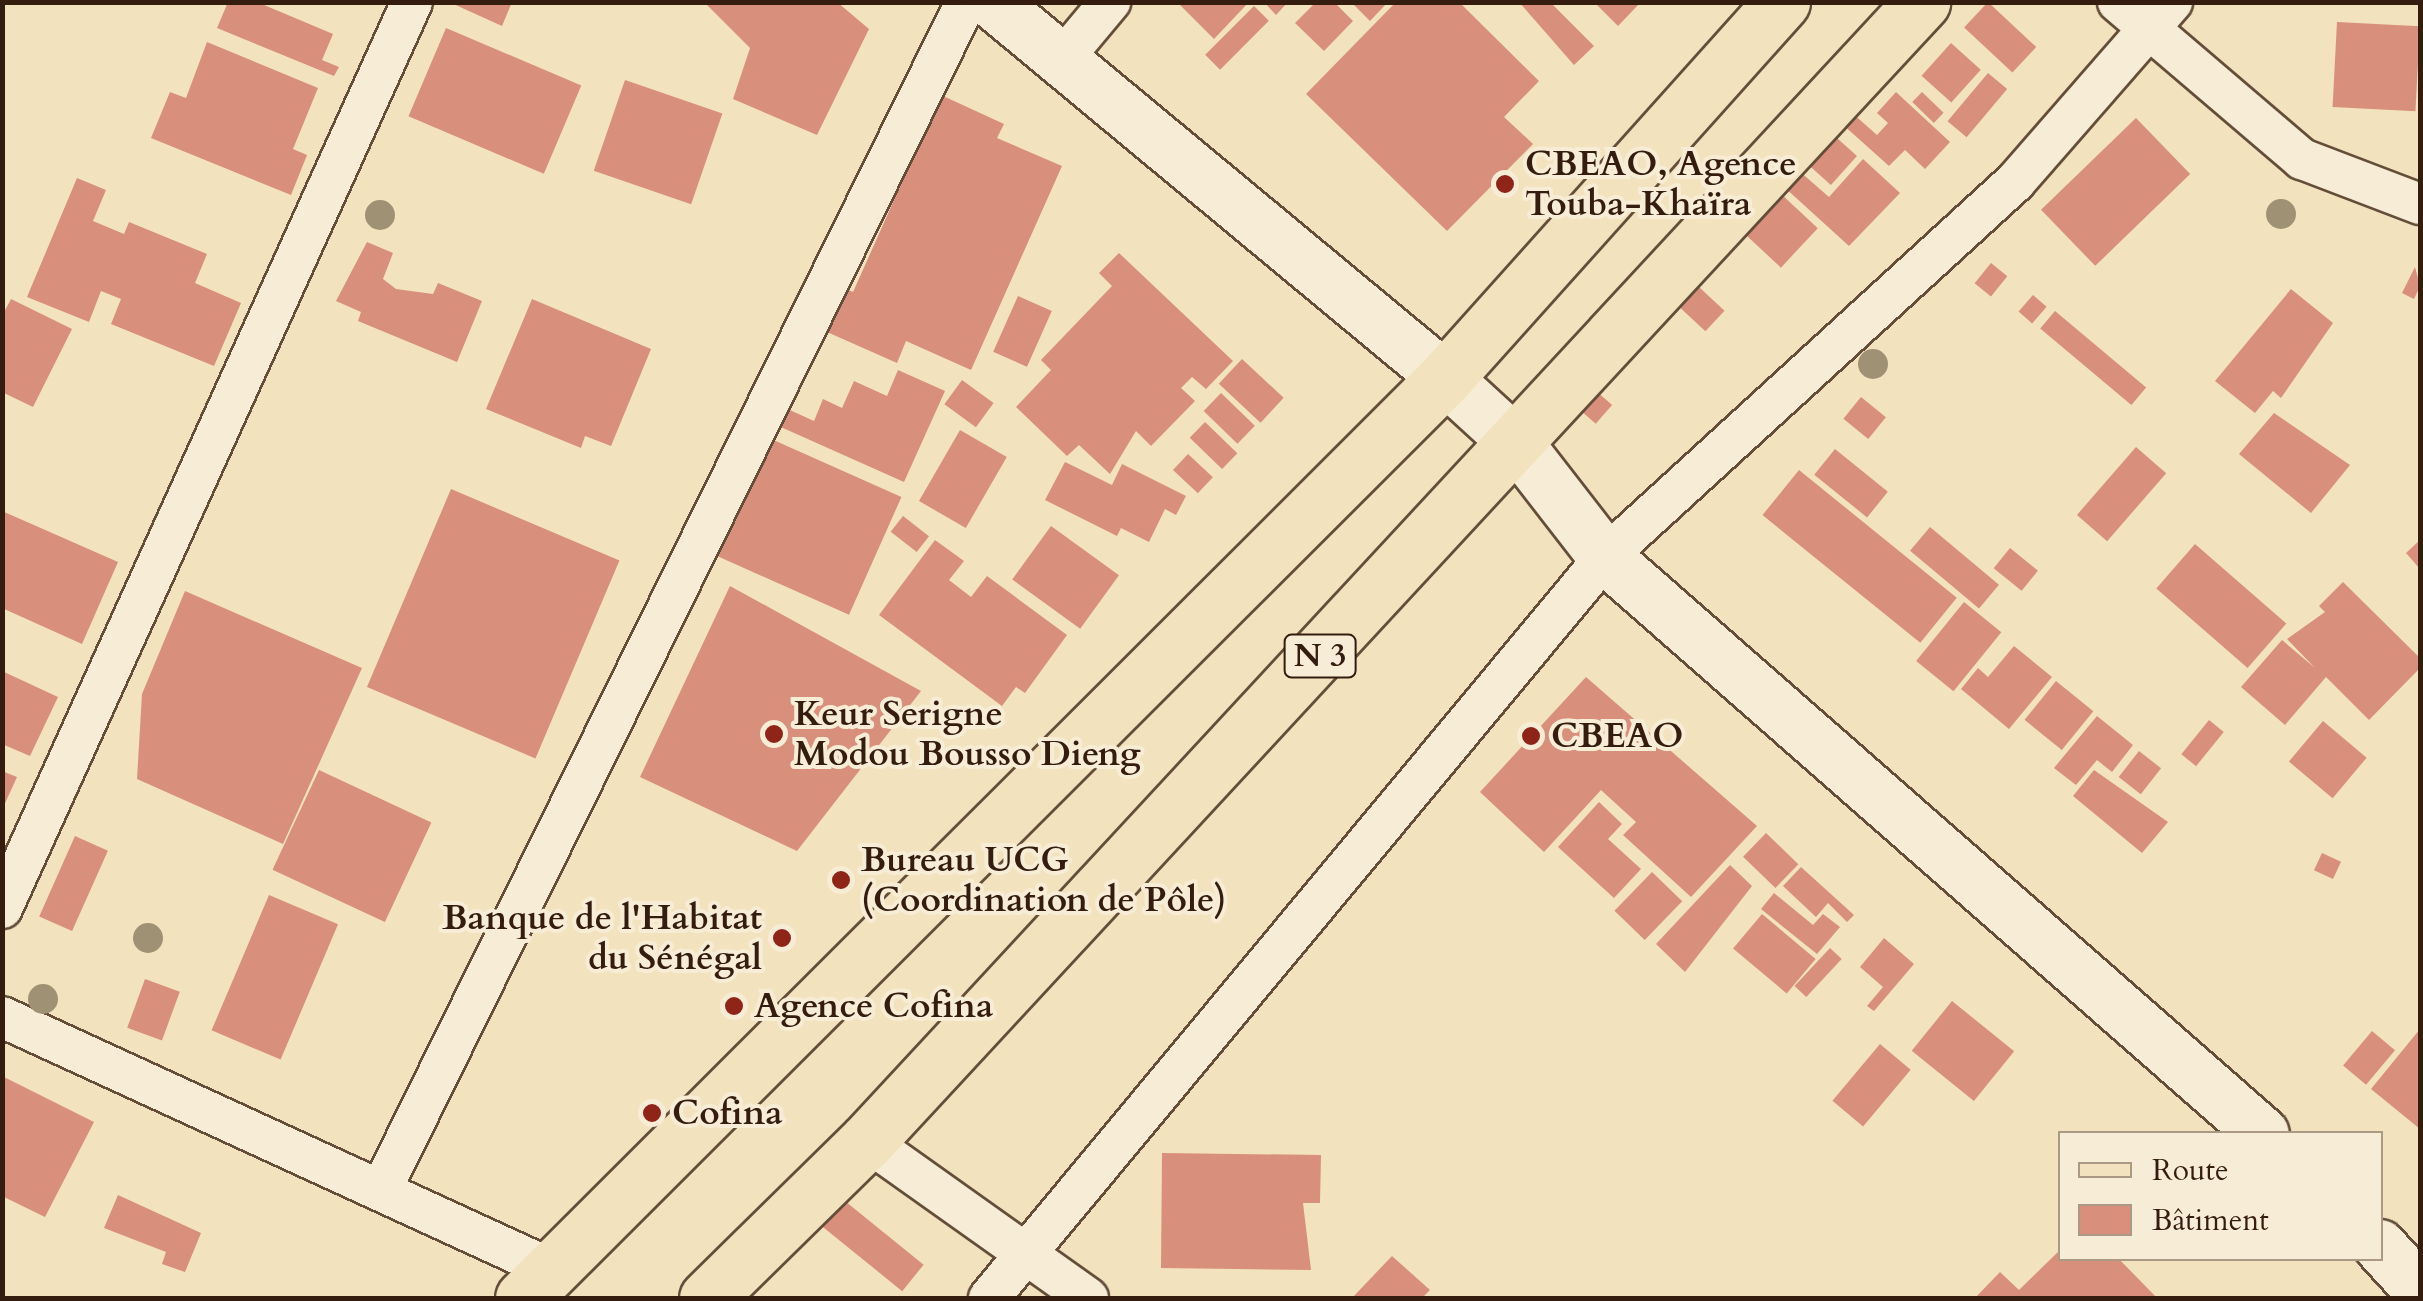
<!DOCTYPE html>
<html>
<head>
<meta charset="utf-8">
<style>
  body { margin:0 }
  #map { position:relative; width:2423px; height:1301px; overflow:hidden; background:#f3e2be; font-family:Cardo,serif }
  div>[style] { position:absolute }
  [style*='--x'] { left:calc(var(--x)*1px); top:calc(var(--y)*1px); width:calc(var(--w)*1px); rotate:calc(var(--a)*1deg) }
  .building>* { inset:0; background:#d88f7c; transform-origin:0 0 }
  .roads { filter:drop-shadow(2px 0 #644e3a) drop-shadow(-2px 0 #644e3a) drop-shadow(0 2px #644e3a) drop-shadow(0 -2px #644e3a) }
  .minor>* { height:40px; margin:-20px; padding:0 20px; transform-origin:20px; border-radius:20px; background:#f7ecd5 }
  .tertiary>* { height:52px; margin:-26px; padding:0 26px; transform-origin:26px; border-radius:26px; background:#f7ecd5 }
  .primary>* { height:55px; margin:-27.5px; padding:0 27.5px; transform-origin:27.5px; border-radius:27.5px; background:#f3e2be }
  .trees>* { width:30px; height:30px; margin:-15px; border-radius:50%; background:#9f9173 }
  .dots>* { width:28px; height:28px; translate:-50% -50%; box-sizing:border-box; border:5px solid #f7ecd5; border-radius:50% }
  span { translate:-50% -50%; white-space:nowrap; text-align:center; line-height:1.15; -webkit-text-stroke:8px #f7ecd5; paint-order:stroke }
  .shield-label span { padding:2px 8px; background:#f7ecd5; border:2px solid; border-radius:8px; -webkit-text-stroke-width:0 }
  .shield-label { font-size:32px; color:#341c0e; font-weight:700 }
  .poi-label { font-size:35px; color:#341c0e; font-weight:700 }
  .left { translate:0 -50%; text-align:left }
  .right { translate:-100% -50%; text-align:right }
  .frame { position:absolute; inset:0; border:5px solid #341c0e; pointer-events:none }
  .legend { position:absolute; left:2058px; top:1131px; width:325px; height:130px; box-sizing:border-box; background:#f7ecd5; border:2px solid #a99985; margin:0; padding:12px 18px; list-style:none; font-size:30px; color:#341c0e }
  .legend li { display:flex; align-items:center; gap:20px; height:50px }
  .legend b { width:50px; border:2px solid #a99985 }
</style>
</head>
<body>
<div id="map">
  <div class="building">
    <i style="clip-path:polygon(228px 2px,257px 2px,333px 34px,322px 60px,339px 67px,334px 76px,217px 28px)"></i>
    <i style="clip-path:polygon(449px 2px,512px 2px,502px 26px)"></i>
    <i style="clip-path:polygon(704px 2px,837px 2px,869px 29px,817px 135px,733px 99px,750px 48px)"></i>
    <i style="clip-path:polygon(1177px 2px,1249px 2px,1214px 39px)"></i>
    <i style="clip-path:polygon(1264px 2px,1288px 2px,1276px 15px)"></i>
    <i style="clip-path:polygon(1316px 2px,1334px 2px,1353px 21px,1324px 51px,1295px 23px)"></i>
    <i style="clip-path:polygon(1351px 2px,1388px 2px,1370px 21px)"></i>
    <i style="clip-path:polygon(1396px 2px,1459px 2px,1539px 81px,1504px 117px,1533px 144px,1447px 231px,1306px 94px)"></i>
    <i style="clip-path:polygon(1519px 2px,1550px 2px,1594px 46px,1574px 65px)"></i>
    <i style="clip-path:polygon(1594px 2px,1641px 2px,1618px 26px)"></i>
    <i style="left:1988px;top:2px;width:66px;height:35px;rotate:43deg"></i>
    <i style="left:1254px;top:6px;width:21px;height:69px;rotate:45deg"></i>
    <i style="left:2337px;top:22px;width:83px;height:85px;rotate:3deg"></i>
    <i style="left:446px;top:28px;width:147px;height:96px;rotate:23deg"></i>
    <i style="clip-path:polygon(207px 42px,318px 88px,293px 149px,307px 155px,291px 195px,151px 138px,170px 92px,186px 98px)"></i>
    <i style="left:1951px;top:43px;width:40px;height:44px;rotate:42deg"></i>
    <i style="left:1988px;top:73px;width:25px;height:63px;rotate:40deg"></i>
    <i style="left:625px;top:80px;width:103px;height:96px;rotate:19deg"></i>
    <i style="clip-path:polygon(1896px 92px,1950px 142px,1925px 169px,1905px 150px,1889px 166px,1841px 123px,1851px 112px,1877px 135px,1888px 123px,1877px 113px)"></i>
    <i style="left:1922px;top:92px;width:30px;height:14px;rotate:44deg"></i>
    <i style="clip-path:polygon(941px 95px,1004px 124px,997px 138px,1062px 166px,971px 370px,906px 341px,897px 363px,818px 328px,837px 285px,853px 292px)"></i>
    <i style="left:2136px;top:118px;width:78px;height:132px;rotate:46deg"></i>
    <i style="left:1828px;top:130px;width:39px;height:39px;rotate:42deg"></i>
    <i style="clip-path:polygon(1863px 159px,1900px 193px,1849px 246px,1783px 186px,1798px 170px,1829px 197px)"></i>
    <i style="clip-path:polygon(77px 178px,106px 190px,93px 221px,124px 234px,129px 222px,207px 254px,195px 283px,241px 303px,214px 366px,111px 324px,121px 299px,101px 291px,89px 322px,27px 297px)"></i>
    <i style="left:1779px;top:192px;width:53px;height:54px;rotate:43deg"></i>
    <i style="clip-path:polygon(367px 242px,393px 253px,383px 279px,396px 289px,433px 294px,438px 283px,482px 301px,457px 362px,358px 321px,361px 312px,336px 301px)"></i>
    <i style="clip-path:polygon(1119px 253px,1233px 361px,1206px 389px,1192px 377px,1181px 388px,1195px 401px,1151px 446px,1136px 431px,1110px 474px,1079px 445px,1067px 456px,1016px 407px,1051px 370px,1041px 360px,1112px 286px,1099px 273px)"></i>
    <i style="left:1991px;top:263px;width:21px;height:26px;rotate:39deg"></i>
    <i style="clip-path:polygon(2415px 267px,2420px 286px,2414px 299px,2402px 293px)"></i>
    <i style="left:1685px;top:274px;width:54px;height:28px;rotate:43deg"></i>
    <i style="clip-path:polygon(2291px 289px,2333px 323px,2281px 398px,2273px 391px,2255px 413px,2215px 381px)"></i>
    <i style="left:2033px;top:295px;width:18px;height:22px;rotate:41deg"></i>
    <i style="left:1018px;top:296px;width:37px;height:61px;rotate:24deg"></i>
    <i style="clip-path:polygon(11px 299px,72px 329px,33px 407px,2px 392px,2px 316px)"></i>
    <i style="clip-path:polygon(532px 299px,651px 349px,611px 446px,585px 436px,581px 448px,486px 409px)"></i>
    <i style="left:2055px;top:311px;width:119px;height:23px;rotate:40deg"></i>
    <i style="left:1242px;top:359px;width:57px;height:34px;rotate:43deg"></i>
    <i style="clip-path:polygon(898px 370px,945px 391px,904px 482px,774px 424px,781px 406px,814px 421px,823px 399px,842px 408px,854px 381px,887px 396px)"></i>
    <i style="left:962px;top:380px;width:39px;height:30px;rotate:36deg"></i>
    <i style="left:1588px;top:384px;width:32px;height:25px;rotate:41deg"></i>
    <i style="left:1221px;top:393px;width:47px;height:25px;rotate:44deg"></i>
    <i style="left:1861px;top:397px;width:32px;height:28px;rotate:39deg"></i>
    <i style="clip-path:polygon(2274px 413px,2350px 465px,2311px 513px,2239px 454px)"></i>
    <i style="left:1205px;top:422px;width:45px;height:22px;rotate:44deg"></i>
    <i style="left:960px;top:430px;width:54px;height:82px;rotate:30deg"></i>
    <i style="left:769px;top:438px;width:145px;height:129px;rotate:24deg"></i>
    <i style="left:2136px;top:447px;width:40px;height:90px;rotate:41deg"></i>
    <i style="left:1835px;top:449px;width:68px;height:33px;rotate:39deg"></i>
    <i style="left:1188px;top:454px;width:34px;height:22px;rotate:43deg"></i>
    <i style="clip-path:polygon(1065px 462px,1112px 485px,1122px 464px,1186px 496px,1176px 515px,1165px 509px,1149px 542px,1121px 528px,1117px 536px,1045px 500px)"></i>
    <i style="left:1799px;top:470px;width:203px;height:58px;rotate:39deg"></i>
    <i style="left:451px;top:489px;width:183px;height:215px;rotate:23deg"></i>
    <i style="clip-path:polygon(2px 511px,118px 562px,82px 644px,2px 608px)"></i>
    <i style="left:903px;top:516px;width:33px;height:20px;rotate:38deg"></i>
    <i style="left:1051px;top:526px;width:84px;height:66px;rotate:36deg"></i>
    <i style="left:1930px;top:527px;width:90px;height:31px;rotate:40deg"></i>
    <i style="clip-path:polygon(935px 540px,964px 561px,949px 580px,971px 597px,987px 576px,1067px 635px,1025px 693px,1016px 687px,1002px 706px,879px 615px)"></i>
    <i style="clip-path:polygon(2420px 540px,2420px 569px,2406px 553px)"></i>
    <i style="left:2195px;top:544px;width:121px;height:59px;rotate:41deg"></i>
    <i style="left:2010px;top:548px;width:36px;height:26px;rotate:39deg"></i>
    <i style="clip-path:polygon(2343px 582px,2420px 658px,2420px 668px,2369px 720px,2326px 677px,2285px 725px,2241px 687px,2282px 640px,2315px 668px,2287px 639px,2325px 612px,2319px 606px)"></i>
    <i style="clip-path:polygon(730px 586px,921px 691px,797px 851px,640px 777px)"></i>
    <i style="clip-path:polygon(185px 591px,362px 668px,283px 844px,137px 779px,142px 694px)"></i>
    <i style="left:1964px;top:602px;width:48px;height:76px;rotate:39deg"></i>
    <i style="clip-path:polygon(2014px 646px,2052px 677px,2009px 729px,1961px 689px,1978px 668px,1988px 677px)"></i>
    <i style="clip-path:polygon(2px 671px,58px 697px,30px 756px,2px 744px)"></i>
    <i style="clip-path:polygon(1586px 677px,1757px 826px,1691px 897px,1623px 835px,1636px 822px,1601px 790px,1544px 852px,1480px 792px)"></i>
    <i style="left:2056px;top:681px;width:48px;height:50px;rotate:39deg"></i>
    <i style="clip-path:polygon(2097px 716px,2133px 745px,2112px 772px,2097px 760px,2076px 785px,2054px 768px)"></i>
    <i style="left:2209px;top:720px;width:19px;height:44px;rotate:39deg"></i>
    <i style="left:2323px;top:721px;width:57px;height:53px;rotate:40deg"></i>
    <i style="left:2139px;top:751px;width:28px;height:33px;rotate:38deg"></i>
    <i style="left:319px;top:770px;width:124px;height:110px;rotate:25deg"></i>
    <i style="clip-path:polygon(2094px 770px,2168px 822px,2142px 853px,2073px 796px)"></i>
    <i style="clip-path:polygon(2px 771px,17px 777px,2px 810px)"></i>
    <i style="clip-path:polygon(1599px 802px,1622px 824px,1608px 839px,1641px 869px,1614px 898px,1558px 847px)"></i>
    <i style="left:1766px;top:833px;width:45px;height:33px;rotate:44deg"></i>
    <i style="left:75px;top:836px;width:36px;height:88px;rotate:24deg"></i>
    <i style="left:2322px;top:853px;width:21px;height:19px;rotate:25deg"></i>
    <i style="clip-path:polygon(1730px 865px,1752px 886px,1685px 972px,1656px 944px)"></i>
    <i style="clip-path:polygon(1801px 867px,1854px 915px,1847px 922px,1828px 903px,1816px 917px,1783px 886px)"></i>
    <i style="left:1652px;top:872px;width:42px;height:54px;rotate:44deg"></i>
    <i style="clip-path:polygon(1774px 893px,1813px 925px,1823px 914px,1840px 927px,1817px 954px,1761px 909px)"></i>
    <i style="left:269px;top:895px;width:75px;height:147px;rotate:23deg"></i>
    <i style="left:1762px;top:914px;width:70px;height:45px;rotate:40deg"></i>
    <i style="clip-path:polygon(1884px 938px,1914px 964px,1874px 1011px,1867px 1006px,1883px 987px,1860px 967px)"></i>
    <i style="left:1830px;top:948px;width:16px;height:52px;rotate:43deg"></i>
    <i style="left:145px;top:979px;width:37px;height:52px;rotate:20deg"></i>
    <i style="left:1952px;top:1001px;width:80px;height:64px;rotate:39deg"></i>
    <i style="clip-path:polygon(2420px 1029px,2420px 1129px,2371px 1089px)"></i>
    <i style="left:2372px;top:1031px;width:30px;height:45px;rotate:40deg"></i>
    <i style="left:1880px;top:1044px;width:40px;height:74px;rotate:40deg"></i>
    <i style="clip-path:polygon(2px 1076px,94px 1122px,45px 1217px,2px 1196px)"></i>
    <i style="clip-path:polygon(1162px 1153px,1321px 1155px,1320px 1203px,1303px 1203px,1311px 1270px,1161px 1268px)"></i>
    <i style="left:835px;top:1193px;width:114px;height:34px;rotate:39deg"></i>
    <i style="clip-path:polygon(118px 1195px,201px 1233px,185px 1272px,162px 1264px,166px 1252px,104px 1228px)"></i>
    <i style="clip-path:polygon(2060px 1250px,2060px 1258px,2118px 1258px,2157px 1298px,1975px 1298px,2000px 1272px,2019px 1290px)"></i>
    <i style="clip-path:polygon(1392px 1256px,1430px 1290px,1422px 1298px,1352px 1298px)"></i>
  </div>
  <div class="roads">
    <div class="minor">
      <i style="--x:2118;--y:2;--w:242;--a:40.5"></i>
      <i style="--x:2302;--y:159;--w:126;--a:20.9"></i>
      <i style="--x:1059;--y:63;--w:80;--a:-50.1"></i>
      <i style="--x:2;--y:908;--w:994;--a:-65.65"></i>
      <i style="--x:2;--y:1017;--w:604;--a:24.66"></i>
      <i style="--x:867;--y:1141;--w:271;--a:35.4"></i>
      <i style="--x:381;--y:1190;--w:1324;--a:-63.78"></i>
      <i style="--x:989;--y:1298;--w:964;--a:-50.26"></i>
      <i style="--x:1605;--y:557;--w:556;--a:-42.45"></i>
      <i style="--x:2015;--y:182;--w:239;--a:-48.9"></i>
    </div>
    <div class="tertiary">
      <i style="--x:992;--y:2;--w:589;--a:39.69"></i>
      <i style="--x:1445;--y:378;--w:99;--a:42.5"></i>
      <i style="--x:1518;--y:445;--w:142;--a:52.2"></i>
      <i style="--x:1605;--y:557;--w:875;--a:41.25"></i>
      <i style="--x:2380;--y:1246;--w:59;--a:47.7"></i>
    </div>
    <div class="primary">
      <i style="--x:523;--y:1298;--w:1302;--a:-44.94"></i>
      <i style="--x:1445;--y:378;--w:505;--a:-48.13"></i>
      <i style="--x:707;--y:1298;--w:224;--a:-44.5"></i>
      <i style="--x:867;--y:1141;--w:1553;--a:-47.19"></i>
    </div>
  </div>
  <div class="trees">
    <i style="left:2281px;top:214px"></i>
    <i style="left:380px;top:215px"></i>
    <i style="left:1873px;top:364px"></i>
    <i style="left:148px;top:938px"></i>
    <i style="left:43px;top:999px"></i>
  </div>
  <div class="dots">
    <i style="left:1505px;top:184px;background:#8f2418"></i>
    <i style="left:774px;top:734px;background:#8f2418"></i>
    <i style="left:1531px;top:736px;background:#8f2418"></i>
    <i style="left:841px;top:880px;background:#8f2418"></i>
    <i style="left:782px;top:938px;background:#8f2418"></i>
    <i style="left:734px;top:1006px;background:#8f2418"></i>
    <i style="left:652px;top:1113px;background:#8f2418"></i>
  </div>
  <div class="shield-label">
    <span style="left:1320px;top:656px">N 3</span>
  </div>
  <div class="poi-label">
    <span class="left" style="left:1525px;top:184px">CBEAO, Agence<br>Touba-Khaïra</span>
    <span class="left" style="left:794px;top:734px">Keur Serigne<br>Modou Bousso Dieng</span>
    <span class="left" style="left:1551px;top:736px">CBEAO</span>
    <span class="left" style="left:861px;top:880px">Bureau UCG<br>(Coordination de Pôle)</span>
    <span class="right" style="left:762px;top:938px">Banque de l'Habitat<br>du Sénégal</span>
    <span class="left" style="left:754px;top:1006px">Agence Cofina</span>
    <span class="left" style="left:672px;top:1113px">Cofina</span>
  </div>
  <div class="frame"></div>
  <ul class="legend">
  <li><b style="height:12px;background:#f3e2be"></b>Route</li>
  <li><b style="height:28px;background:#d88f7c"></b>Bâtiment</li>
  </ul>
</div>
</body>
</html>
